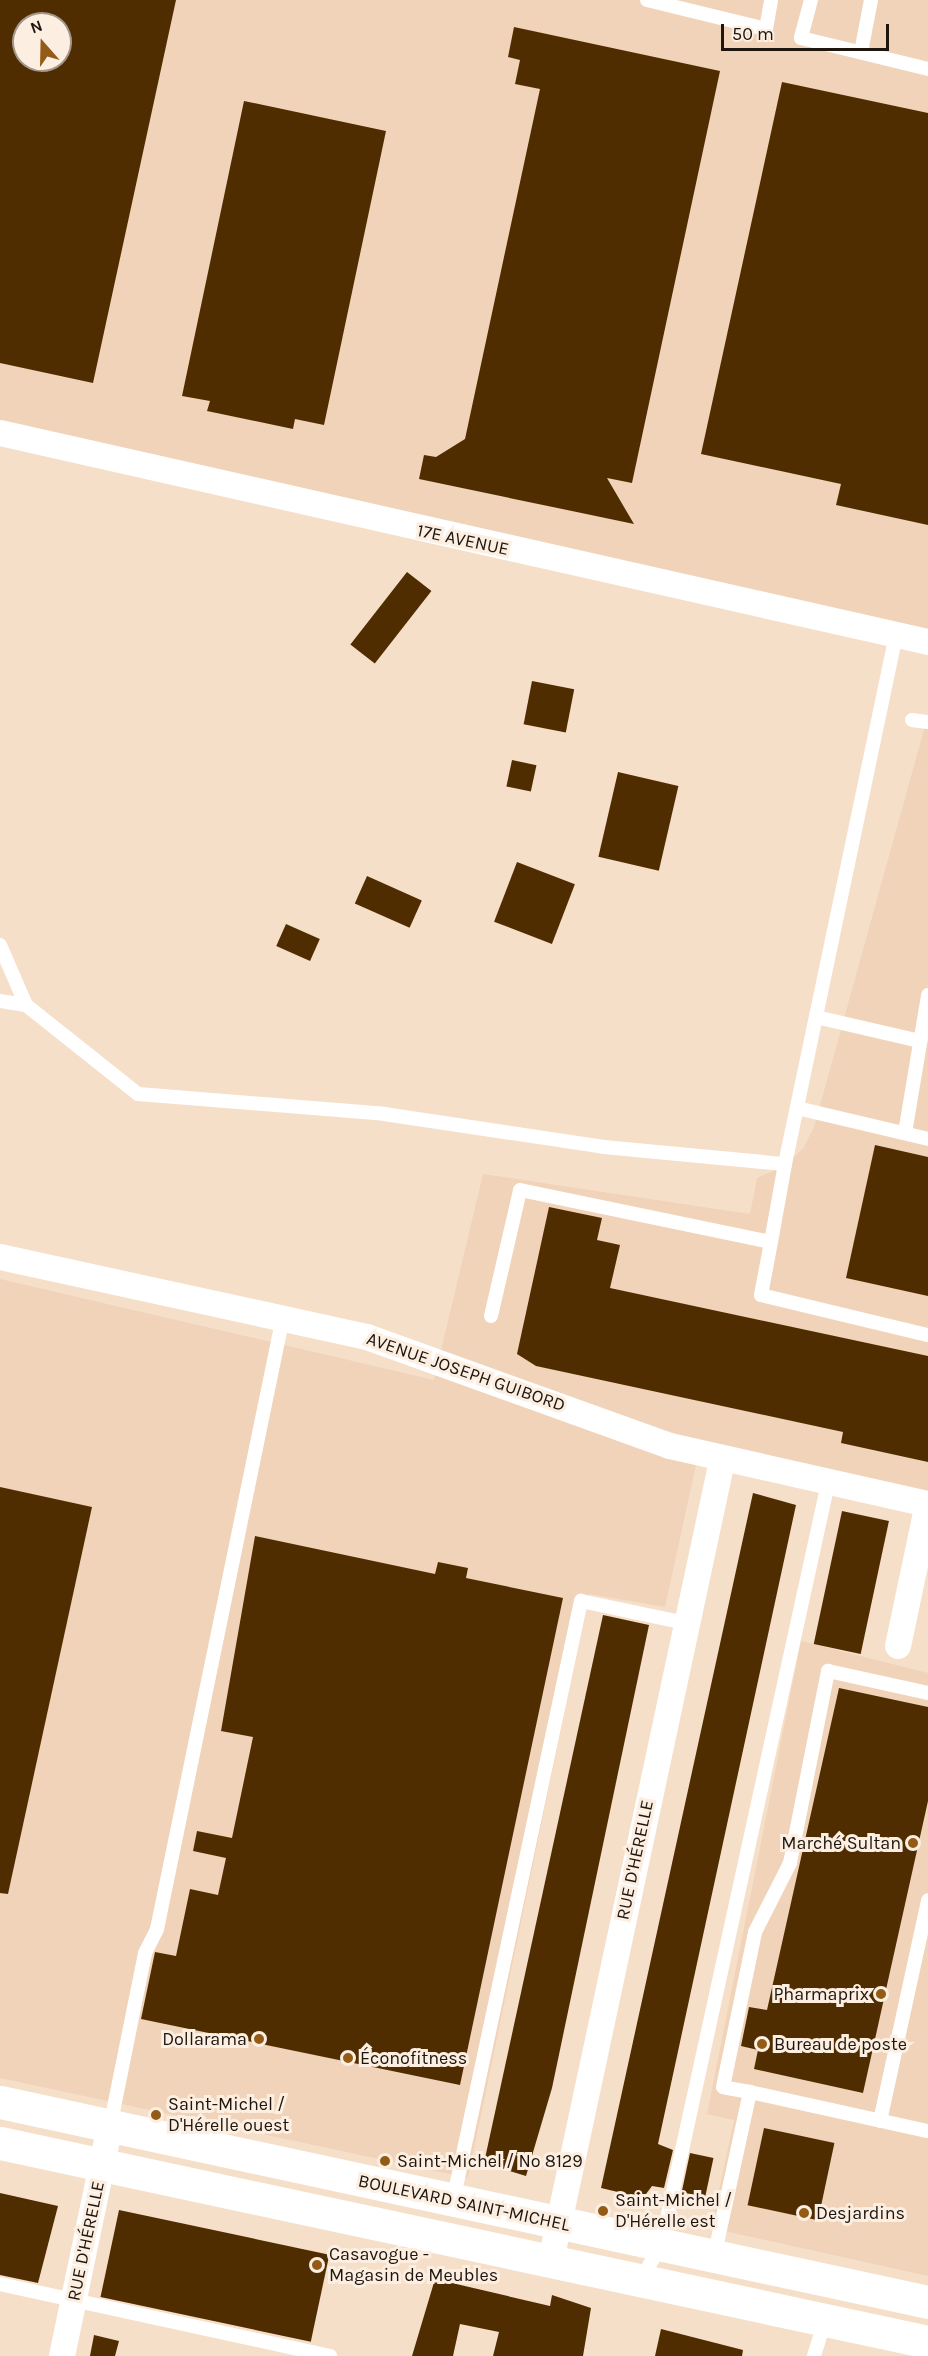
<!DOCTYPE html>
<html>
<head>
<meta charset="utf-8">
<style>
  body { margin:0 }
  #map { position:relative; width:928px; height:2356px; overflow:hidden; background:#f6dfc9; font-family:Karla,sans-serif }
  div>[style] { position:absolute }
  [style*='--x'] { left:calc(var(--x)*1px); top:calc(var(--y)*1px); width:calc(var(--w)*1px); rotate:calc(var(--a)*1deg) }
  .built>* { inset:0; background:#f0d3b8 }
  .building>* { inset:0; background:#502d00; transform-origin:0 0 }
  .service>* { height:14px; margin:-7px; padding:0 7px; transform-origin:7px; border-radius:7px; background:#fff }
  .minor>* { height:26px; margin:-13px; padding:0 13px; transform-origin:13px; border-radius:13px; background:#fff }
  .secondary>* { height:33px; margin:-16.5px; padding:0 16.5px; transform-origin:16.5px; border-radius:16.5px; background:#fff }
  .dots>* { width:16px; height:16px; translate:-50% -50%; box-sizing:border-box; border:3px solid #fceee0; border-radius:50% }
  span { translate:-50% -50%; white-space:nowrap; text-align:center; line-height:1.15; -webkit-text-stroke:6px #fceee0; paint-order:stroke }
  .street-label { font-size:18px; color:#1d150e }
  .poi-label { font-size:18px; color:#1d150e }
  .right { translate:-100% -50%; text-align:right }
  .left { translate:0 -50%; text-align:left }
  .north { position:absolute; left:12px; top:12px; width:60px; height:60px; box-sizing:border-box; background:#fceee0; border:2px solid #a3978c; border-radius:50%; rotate:340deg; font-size:16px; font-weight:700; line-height:24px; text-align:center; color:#1d150e }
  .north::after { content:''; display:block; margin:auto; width:21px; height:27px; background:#935b15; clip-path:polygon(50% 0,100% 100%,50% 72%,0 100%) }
  .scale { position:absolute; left:721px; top:24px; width:168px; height:27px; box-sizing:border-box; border:3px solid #1d150e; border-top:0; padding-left:8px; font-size:18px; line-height:21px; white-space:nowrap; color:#1d150e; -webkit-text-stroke:4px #fceee0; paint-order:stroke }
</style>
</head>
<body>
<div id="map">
  <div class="built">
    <i style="clip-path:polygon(evenodd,0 0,928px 0,928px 642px,0 433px,0 0,24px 24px,60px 24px,60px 60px,24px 60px,24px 24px)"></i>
    <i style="clip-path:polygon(928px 715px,928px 1504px,698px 1456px,665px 1607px,589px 1594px,468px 2178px,0 2078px,0 1279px,434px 1380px,483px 1174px,750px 1214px,757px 1178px,782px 1167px,803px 1149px,814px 1127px)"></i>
    <i style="clip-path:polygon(801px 1641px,928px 1673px,928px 2276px,711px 2228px,734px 2120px,707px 2114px)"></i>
  </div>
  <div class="building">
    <i style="clip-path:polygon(evenodd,0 0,176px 0,93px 383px,0 363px,0 0,24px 24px,60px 24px,60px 60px,24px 60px,24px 24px)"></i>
    <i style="clip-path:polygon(514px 27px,720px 71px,632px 483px,607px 478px,634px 524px,419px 479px,424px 455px,436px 457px,465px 439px,540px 89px,515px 84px,520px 60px,508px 57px)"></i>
    <i style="clip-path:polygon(782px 82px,928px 113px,928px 525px,836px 505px,841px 484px,701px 454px)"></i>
    <i style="clip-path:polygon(244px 101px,386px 131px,324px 425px,295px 419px,293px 429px,207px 411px,210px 401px,182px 396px)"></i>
    <i style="left:407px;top:572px;width:31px;height:92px;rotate:38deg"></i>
    <i style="left:532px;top:681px;width:43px;height:44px;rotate:11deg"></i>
    <i style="left:512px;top:760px;width:25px;height:27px;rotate:12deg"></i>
    <i style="left:618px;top:772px;width:62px;height:87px;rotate:13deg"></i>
    <i style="left:517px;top:862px;width:62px;height:64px;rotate:21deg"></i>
    <i style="left:367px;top:876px;width:60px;height:30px;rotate:24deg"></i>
    <i style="left:286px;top:924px;width:37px;height:24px;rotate:24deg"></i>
    <i style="clip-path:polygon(875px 1145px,928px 1157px,928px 1296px,846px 1278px)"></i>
    <i style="clip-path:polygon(549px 1207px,602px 1218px,597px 1240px,620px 1245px,610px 1288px,928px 1356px,928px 1462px,841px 1443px,843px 1432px,536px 1366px,517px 1354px)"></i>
    <i style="clip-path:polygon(0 1487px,92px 1507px,8px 1894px,0 1893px)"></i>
    <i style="clip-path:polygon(753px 1493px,796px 1505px,658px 2144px,673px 2150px,664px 2188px,652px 2186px,643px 2198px,601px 2188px)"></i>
    <i style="left:842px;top:1511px;width:48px;height:136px;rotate:12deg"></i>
    <i style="clip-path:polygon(255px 1536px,435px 1574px,438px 1562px,468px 1568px,466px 1578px,563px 1598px,460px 2085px,141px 2019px,155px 1952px,176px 1956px,190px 1889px,218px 1895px,226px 1858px,193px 1851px,197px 1831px,232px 1838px,253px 1737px,221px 1731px)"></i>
    <i style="clip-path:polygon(603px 1615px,649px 1625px,552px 2088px,526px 2176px,484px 2163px)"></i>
    <i style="clip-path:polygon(839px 1688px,928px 1707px,928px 1801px,863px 2093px,754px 2069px,758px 2050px,741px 2046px,749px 2007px,767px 2010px)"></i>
    <i style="left:764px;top:2128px;width:72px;height:79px;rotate:12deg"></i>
    <i style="left:690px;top:2153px;width:24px;height:40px;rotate:12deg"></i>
    <i style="clip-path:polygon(0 2193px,58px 2206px,38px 2283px,0 2275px)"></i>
    <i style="left:119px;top:2210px;width:215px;height:89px;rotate:12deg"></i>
    <i style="clip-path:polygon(435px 2279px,550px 2306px,552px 2295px,591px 2308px,583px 2356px,493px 2356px,499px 2332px,460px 2324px,453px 2356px,412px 2356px)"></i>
    <i style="clip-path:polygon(661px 2329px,743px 2350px,742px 2356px,655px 2356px)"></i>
    <i style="clip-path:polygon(94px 2335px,119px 2341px,115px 2356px,90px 2356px)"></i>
  </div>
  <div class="service">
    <i style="--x:647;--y:0;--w:122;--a:13.7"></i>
    <i style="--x:766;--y:29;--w:29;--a:-80"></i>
    <i style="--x:811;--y:0;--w:39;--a:105"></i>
    <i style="--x:801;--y:38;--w:131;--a:13.7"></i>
    <i style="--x:861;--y:52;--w:53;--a:-79.1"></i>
    <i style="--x:912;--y:720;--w:16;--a:7"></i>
    <i style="--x:0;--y:945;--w:65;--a:66.6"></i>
    <i style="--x:26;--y:1005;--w:143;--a:38.5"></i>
    <i style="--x:138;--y:1094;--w:247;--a:4.6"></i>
    <i style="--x:384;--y:1114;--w:222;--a:8.5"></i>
    <i style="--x:604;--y:1147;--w:182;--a:5.4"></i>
    <i style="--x:785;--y:1164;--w:541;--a:-78.15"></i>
    <i style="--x:0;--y:1001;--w:26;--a:9"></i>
    <i style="--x:816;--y:1017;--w:107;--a:13"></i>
    <i style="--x:797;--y:1108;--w:135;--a:13.3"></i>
    <i style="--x:905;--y:1133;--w:140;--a:-80.5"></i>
    <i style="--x:771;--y:1242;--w:79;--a:-79.8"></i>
    <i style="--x:491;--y:1316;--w:129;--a:-77"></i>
    <i style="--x:520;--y:1190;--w:256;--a:11.7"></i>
    <i style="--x:771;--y:1242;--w:54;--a:100.7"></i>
    <i style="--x:761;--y:1295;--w:172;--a:13.5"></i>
    <i style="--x:750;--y:2092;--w:27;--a:-170"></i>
    <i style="--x:723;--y:2087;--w:158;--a:-78.3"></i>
    <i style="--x:755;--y:1932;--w:77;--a:-63.1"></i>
    <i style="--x:790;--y:1863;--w:196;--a:-78.8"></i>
    <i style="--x:828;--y:1671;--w:102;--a:12.4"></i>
    <i style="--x:880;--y:2121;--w:226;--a:-77.7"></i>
    <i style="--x:110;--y:2127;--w:177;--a:-78.6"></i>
    <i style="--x:145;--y:1953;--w:27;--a:-63"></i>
    <i style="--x:157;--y:1929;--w:625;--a:-78.37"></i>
    <i style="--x:453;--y:2201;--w:614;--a:-77.96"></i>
    <i style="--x:581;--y:1601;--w:106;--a:11.9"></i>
    <i style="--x:714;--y:2257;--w:169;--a:-77.7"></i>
    <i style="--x:750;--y:2092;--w:182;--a:12.4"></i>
    <i style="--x:641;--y:2279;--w:39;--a:-59"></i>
    <i style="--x:661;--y:2246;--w:781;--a:-77.65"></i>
    <i style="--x:0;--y:2284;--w:338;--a:12.3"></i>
    <i style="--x:814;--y:2356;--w:39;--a:-73"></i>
  </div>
  <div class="minor">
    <i style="--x:0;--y:433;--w:951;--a:12.69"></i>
    <i style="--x:0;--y:1257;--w:376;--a:12.3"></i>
    <i style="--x:367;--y:1337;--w:322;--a:19.8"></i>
    <i style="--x:670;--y:1446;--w:264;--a:12.7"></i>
    <i style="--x:898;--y:1646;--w:145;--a:-78.1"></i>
    <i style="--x:551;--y:2260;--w:817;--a:-77.92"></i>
    <i style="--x:62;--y:2356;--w:234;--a:-78.2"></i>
  </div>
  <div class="secondary">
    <i style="--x:0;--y:2102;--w:949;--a:12.16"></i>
    <i style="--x:0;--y:2143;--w:949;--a:12.1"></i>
  </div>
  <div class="dots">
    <i style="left:913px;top:1843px;background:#935b15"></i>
    <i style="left:881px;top:1994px;background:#935b15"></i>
    <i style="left:259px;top:2039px;background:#935b15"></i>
    <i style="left:762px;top:2044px;background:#935b15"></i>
    <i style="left:348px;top:2058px;background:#935b15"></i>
    <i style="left:156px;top:2115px;background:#935b15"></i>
    <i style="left:385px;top:2161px;background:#935b15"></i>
    <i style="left:603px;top:2211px;background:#935b15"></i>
    <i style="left:804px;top:2213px;background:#935b15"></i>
    <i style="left:317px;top:2265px;background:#935b15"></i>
  </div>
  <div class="street-label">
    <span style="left:463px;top:540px;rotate:12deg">17E AVENUE</span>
    <span style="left:466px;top:1372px;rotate:19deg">AVENUE JOSEPH GUIBORD</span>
    <span style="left:635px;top:1860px;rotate:-78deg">RUE D'HÉRELLE</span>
    <span style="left:464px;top:2203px;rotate:12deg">BOULEVARD SAINT-MICHEL</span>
    <span style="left:86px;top:2241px;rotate:-78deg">RUE D'HÉRELLE</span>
  </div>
  <div class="poi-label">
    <span class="right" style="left:901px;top:1843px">Marché Sultan</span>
    <span class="right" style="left:869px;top:1994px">Pharmaprix</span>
    <span class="right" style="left:247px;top:2039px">Dollarama</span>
    <span class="left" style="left:774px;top:2044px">Bureau de poste</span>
    <span class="left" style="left:360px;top:2058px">Éconofitness</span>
    <span class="left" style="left:168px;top:2115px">Saint-Michel /<br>D'Hérelle ouest</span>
    <span class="left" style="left:397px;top:2161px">Saint-Michel / No 8129</span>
    <span class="left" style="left:615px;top:2211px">Saint-Michel /<br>D'Hérelle est</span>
    <span class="left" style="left:816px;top:2213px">Desjardins</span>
    <span class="left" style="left:329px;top:2265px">Casavogue -<br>Magasin de Meubles</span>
  </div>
  <div class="north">N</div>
  <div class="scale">50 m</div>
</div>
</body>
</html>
